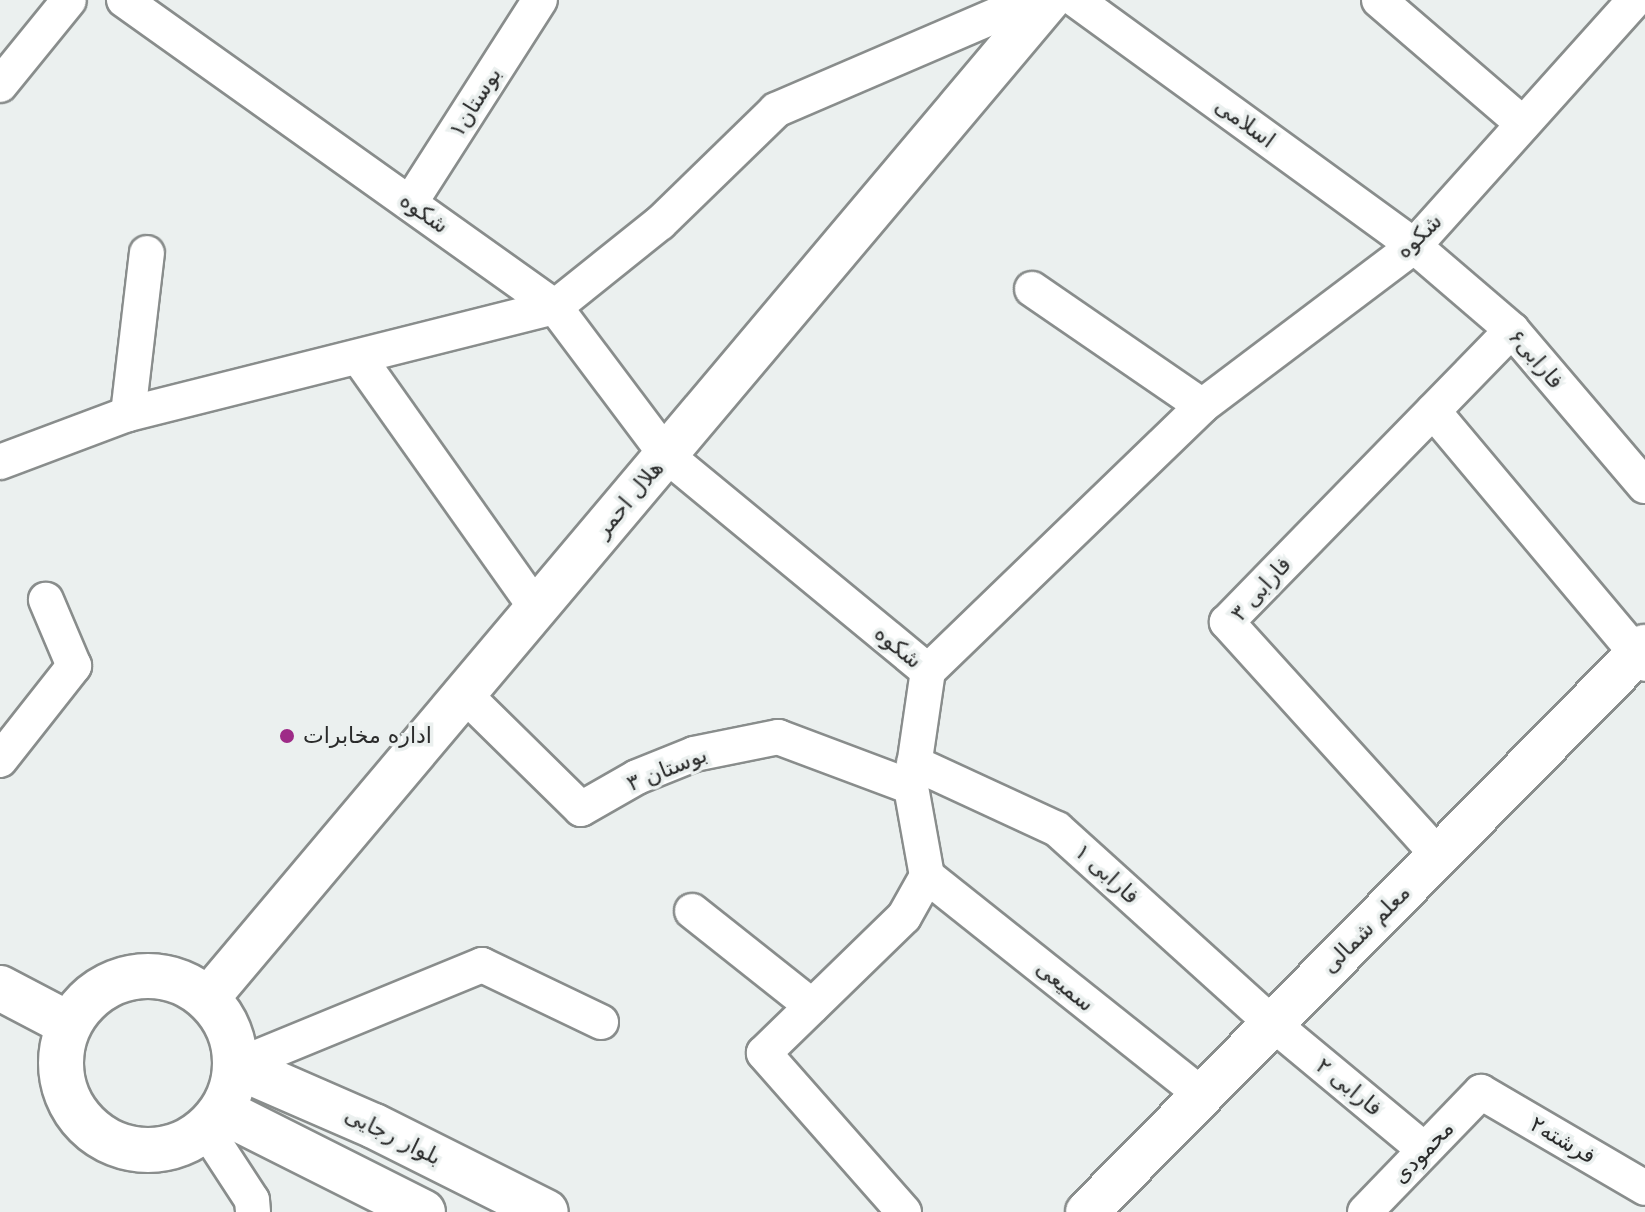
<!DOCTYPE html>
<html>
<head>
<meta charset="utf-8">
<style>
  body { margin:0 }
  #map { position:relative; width:1645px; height:1212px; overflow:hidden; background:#ebf0ef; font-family:"DejaVu Sans","Noto Sans Arabic",sans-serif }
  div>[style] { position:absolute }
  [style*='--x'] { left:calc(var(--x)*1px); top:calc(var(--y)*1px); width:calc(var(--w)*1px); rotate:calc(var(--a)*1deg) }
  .roads { filter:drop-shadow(2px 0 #898d8c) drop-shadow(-2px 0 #898d8c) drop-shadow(0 2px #898d8c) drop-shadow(0 -2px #898d8c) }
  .minor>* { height:34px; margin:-17px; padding:0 17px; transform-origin:17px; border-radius:17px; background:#fff }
  .tertiary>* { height:42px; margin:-21px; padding:0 21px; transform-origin:21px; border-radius:21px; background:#fff }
  .secondary>* { height:44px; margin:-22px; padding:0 22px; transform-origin:22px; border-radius:22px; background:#fff }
  .secondary>.ring { margin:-22px; padding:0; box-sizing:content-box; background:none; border:44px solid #fff; border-radius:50% }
  .dots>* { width:22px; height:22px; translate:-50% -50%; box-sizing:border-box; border:4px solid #ebf0ef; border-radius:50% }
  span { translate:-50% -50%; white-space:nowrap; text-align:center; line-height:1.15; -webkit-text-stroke:7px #ebf0ef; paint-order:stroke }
  .street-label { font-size:22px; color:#2a2b2b }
  .poi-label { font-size:22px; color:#2a2b2b }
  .left { translate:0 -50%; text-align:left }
</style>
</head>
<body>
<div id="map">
  <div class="roads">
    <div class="minor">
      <i style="--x:124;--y:0;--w:529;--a:35.46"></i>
      <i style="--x:555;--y:307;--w:185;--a:53.1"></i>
      <i style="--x:666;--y:455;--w:340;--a:39.5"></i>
      <i style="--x:928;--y:671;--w:381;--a:-44"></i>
      <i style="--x:1202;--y:406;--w:266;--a:-37"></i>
      <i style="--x:1414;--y:246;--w:331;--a:-48.1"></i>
      <i style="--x:1076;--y:0;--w:418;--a:36"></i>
      <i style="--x:1414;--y:246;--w:129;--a:40.6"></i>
      <i style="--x:1512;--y:330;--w:205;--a:49.6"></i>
      <i style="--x:1379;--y:0;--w:190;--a:40.7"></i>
      <i style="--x:0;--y:85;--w:109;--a:-50.9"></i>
      <i style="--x:410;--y:203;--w:241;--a:-57.4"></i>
      <i style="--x:1032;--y:289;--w:206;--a:34.5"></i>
      <i style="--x:359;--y:358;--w:308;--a:54.7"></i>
      <i style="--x:1433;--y:411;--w:330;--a:50"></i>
      <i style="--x:128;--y:414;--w:162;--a:-83.3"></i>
      <i style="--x:0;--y:462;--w:137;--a:-20.6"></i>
      <i style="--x:128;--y:414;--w:440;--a:-14.1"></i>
      <i style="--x:555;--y:307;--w:134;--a:-38.7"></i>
      <i style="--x:660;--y:223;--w:162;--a:-44.2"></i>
      <i style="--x:776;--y:110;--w:278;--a:-23.3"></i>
      <i style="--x:464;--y:694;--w:164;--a:44.5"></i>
      <i style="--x:581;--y:809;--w:64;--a:-29.7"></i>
      <i style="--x:637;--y:777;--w:61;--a:-22"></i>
      <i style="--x:694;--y:754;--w:86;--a:-11.4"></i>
      <i style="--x:778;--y:737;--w:142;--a:20.6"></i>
      <i style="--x:0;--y:760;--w:120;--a:-51.8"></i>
      <i style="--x:74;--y:666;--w:72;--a:-113"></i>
      <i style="--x:914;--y:763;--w:157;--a:24.8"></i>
      <i style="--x:1057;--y:829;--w:291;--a:42.1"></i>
      <i style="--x:1273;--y:1024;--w:197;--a:39.7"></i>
      <i style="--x:1439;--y:856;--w:316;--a:-132.2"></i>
      <i style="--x:1227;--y:622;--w:408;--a:-45.7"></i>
      <i style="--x:927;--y:876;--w:352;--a:38.5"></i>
      <i style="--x:692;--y:911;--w:153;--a:38.4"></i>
      <i style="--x:236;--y:1066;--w:266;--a:-22.3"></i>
      <i style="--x:482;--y:965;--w:132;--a:25.6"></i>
      <i style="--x:205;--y:1128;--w:86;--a:56.9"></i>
      <i style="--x:252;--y:1200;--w:12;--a:85"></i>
      <i style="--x:904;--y:1212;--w:212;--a:-131.4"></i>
      <i style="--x:764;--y:1053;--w:195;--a:-44.2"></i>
      <i style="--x:904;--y:917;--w:47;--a:-60.7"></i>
      <i style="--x:927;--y:876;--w:90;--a:-100.2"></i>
      <i style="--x:911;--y:787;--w:117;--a:-81.7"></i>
      <i style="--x:1365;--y:1212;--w:167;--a:-46"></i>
      <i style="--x:1481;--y:1092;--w:190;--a:30.3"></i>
    </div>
    <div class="tertiary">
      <i style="--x:208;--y:998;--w:1305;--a:-49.88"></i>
      <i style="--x:1087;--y:1212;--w:795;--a:-45.41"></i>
    </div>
    <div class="secondary">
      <i class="ring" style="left:61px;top:976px;width:130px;height:130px"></i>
      <i style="--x:0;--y:988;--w:78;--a:27.6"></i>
      <i style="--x:236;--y:1066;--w:150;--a:23.5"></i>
      <i style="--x:374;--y:1126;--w:192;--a:26.6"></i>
      <i style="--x:222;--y:1111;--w:225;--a:26.7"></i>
    </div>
  </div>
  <div class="dots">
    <i style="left:287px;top:736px;background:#9e2b87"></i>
  </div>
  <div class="street-label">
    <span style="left:475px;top:102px;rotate:-58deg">بوستان۱</span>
    <span style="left:1245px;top:123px;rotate:36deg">اسلامی</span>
    <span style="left:424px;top:213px;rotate:35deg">شکوه</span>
    <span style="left:1419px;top:236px;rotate:-44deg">شکوه</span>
    <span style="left:1536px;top:359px;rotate:49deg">فارابی۶</span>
    <span style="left:629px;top:499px;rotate:-50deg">هلال احمر</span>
    <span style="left:1261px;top:589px;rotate:-48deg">فارابی ۳</span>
    <span style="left:898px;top:647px;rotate:39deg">شکوه</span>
    <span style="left:667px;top:769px;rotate:-22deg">بوستان ٣</span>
    <span style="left:1107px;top:874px;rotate:42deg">فارابی ۱</span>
    <span style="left:1366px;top:929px;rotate:-45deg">معلم شمالی</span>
    <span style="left:1065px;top:986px;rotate:39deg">سمیعی</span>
    <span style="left:1349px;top:1087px;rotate:39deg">فارابی ۲</span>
    <span style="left:393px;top:1136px;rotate:26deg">بلوار رجایی</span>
    <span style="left:1563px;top:1140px;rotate:30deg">فرشته۲</span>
    <span style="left:1423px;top:1152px;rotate:-46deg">محمودی</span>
  </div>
  <div class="poi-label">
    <span class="left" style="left:303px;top:736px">اداره مخابرات</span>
  </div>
</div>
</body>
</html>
